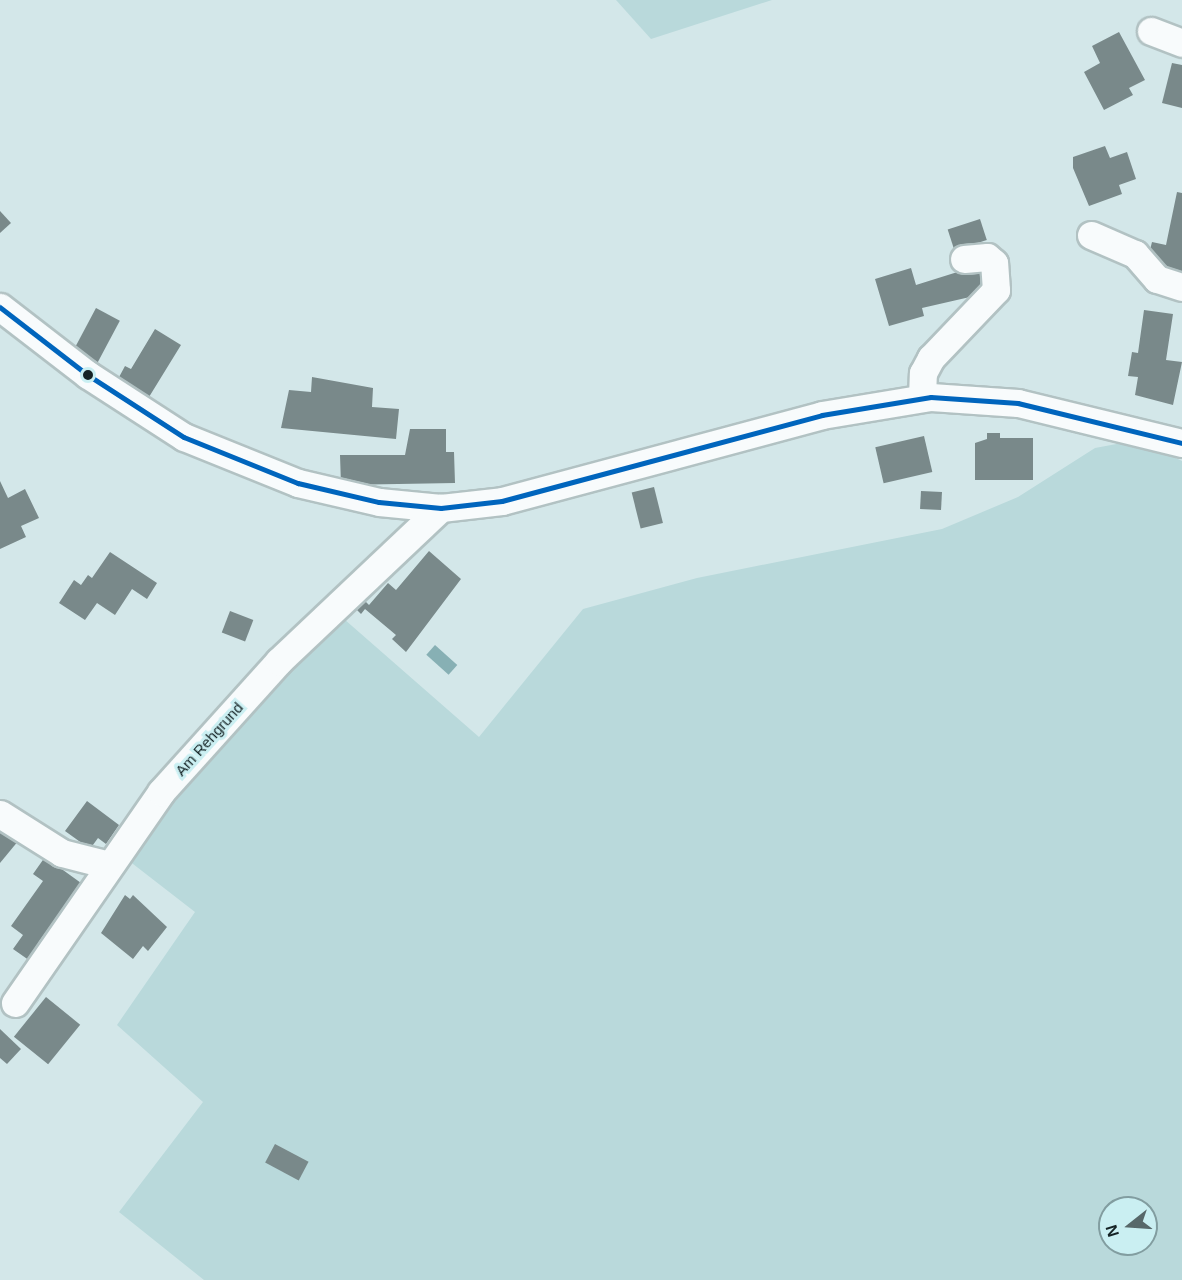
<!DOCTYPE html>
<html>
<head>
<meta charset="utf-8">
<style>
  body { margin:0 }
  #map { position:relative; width:1182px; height:1280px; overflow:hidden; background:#d3e7e9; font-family:Arial,sans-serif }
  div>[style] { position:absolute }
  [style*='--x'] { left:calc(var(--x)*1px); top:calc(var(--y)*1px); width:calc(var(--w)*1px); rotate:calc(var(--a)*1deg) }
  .green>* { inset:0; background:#b9d9db }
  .water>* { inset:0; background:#87b0b4; transform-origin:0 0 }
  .building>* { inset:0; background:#79898a; transform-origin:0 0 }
  .roads { filter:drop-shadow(2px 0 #b2c2c3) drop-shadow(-2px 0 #b2c2c3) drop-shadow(0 2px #b2c2c3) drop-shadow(0 -2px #b2c2c3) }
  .minor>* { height:27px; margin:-13.5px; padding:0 13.5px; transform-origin:13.5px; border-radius:13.5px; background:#f8fbfc }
  .bus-1>* { height:4.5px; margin:-2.25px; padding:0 2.25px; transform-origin:2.25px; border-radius:2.25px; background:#0065bd }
  .dots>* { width:16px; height:16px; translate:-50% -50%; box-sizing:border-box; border:3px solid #caeff2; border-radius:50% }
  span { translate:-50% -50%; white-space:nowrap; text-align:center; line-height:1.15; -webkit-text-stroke:6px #caeff2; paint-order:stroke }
  .street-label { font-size:15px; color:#152325 }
  .north { position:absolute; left:1098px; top:1196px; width:60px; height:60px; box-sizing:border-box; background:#caeff2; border:2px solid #829da0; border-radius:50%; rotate:253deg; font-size:16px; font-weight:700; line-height:24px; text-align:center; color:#152325 }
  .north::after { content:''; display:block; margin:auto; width:21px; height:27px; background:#58686a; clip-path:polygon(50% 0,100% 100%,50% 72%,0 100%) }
</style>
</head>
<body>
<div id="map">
  <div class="green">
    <i style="clip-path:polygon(616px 0,772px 0,651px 39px)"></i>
    <i style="clip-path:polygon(evenodd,1138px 440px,1182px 461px,1182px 1280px,204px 1280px,119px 1212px,203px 1102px,117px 1025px,195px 912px,124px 857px,202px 759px,344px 619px,479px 737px,583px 609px,697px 578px,942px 529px,1018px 497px,1095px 448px,1138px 440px,1110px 1208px,1146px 1208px,1146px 1244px,1110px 1244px,1110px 1208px)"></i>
  </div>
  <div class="water">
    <i style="left:435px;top:645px;width:30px;height:13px;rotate:42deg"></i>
  </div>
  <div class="building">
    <i style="clip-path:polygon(1119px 32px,1145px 80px,1129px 88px,1133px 95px,1104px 110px,1084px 72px,1100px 63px,1092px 46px)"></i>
    <i style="clip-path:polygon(1172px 63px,1182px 65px,1182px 108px,1162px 103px)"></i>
    <i style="clip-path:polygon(1105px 146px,1110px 158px,1127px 152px,1136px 179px,1119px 185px,1122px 194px,1089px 206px,1073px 168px,1073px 157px)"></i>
    <i style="clip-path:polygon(1177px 192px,1182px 193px,1182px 272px,1168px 269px,1150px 250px,1152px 242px,1166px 245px)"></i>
    <i style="clip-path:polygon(0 211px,11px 223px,0 233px)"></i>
    <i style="left:980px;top:219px;width:22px;height:34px;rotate:72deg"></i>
    <i style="clip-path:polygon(983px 264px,983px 294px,922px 308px,924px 316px,889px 326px,875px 279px,911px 268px,916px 285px)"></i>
    <i style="left:96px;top:308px;width:27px;height:49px;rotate:28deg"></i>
    <i style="clip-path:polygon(1144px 310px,1173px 314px,1166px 360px,1182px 362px,1173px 405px,1135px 395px,1138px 377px,1128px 376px,1132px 352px,1138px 353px)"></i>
    <i style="clip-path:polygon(155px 329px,181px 345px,149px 397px,118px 379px,125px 366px,131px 369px)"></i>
    <i style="clip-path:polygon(312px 377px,373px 388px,372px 407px,399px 409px,396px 439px,281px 428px,289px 390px,311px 392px)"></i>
    <i style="clip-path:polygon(410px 429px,446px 429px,446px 452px,454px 452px,455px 483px,341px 485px,340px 455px,405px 455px)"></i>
    <i style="clip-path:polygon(987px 433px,1000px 433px,1000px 438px,1033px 438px,1033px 480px,975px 480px,975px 443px,987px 439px)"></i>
    <i style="left:924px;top:436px;width:37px;height:50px;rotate:77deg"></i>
    <i style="clip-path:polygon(0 481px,8px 498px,25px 489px,39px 518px,21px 526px,26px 537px,0 549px)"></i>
    <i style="left:654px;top:487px;width:37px;height:23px;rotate:76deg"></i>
    <i style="left:921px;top:491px;width:21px;height:18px;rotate:3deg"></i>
    <i style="clip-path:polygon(429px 551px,461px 579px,406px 652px,392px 639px,396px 635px,365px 609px,361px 614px,357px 610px,365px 601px,369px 605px,388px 583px,396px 590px)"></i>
    <i style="clip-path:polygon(110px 552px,157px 583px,147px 599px,132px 589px,115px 615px,97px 603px,85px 620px,59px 603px,74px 580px,81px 585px,88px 575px,92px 578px)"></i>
    <i style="left:230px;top:611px;width:25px;height:23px;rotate:21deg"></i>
    <i style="clip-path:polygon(87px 801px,119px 825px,106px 844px,98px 838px,90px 849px,65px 831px)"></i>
    <i style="clip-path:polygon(0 824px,19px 840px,0 863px)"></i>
    <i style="clip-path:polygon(45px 857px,81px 883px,38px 943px,44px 948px,33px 963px,13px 949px,23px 935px,11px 926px,43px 881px,33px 874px)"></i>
    <i style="clip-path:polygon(125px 895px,130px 899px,133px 895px,167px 927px,148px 951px,143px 946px,133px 959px,101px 933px)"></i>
    <i style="left:46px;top:997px;width:44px;height:51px;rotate:39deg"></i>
    <i style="clip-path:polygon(0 1029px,21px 1049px,7px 1064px,0 1058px)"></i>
    <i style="left:275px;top:1144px;width:38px;height:21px;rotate:28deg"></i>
  </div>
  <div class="roads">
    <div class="minor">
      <i style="--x:1151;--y:31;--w:33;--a:21"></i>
      <i style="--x:1091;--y:235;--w:48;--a:23.4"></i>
      <i style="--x:1135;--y:254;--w:33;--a:49"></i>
      <i style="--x:1157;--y:279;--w:26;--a:18"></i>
      <i style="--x:0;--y:307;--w:111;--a:37.7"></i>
      <i style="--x:88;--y:375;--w:114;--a:32.9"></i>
      <i style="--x:184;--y:437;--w:123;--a:22"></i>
      <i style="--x:298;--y:483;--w:83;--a:13.2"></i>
      <i style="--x:379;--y:502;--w:62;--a:5.5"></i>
      <i style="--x:441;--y:508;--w:61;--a:-6.5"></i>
      <i style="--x:502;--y:501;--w:331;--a:-15"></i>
      <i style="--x:822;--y:415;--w:110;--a:-9.4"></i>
      <i style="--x:931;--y:397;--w:87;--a:3.9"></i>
      <i style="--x:1018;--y:403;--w:169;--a:13.7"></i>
      <i style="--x:922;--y:398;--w:25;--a:-88"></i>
      <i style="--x:923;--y:373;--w:17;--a:-62"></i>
      <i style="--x:931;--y:358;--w:94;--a:-46.3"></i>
      <i style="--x:996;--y:290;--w:27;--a:-94"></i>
      <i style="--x:994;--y:263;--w:9;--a:-139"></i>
      <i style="--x:987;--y:257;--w:23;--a:175"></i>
      <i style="--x:0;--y:814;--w:73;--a:32.2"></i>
      <i style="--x:62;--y:853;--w:49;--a:14.3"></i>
      <i style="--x:15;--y:1003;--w:257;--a:-55.3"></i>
      <i style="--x:161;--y:792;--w:176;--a:-48"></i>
      <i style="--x:279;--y:661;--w:223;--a:-43.4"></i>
    </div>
  </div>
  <div class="bus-1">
    <i style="--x:0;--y:307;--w:111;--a:37.7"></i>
    <i style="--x:88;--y:375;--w:114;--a:32.9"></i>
    <i style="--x:184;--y:437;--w:123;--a:22"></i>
    <i style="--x:298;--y:483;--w:83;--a:13.2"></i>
    <i style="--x:379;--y:502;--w:62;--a:5.5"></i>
    <i style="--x:441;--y:508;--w:61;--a:-6.5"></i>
    <i style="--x:502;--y:501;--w:331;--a:-15"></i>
    <i style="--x:822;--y:415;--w:110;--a:-9.4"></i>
    <i style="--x:931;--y:397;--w:87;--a:3.9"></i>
    <i style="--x:1018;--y:403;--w:169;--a:13.7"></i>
  </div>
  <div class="dots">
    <i style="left:88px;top:375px;background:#152325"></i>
  </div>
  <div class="street-label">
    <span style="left:209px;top:739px;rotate:-48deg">Am Rehgrund</span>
  </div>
  <div class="north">N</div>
</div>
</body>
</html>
